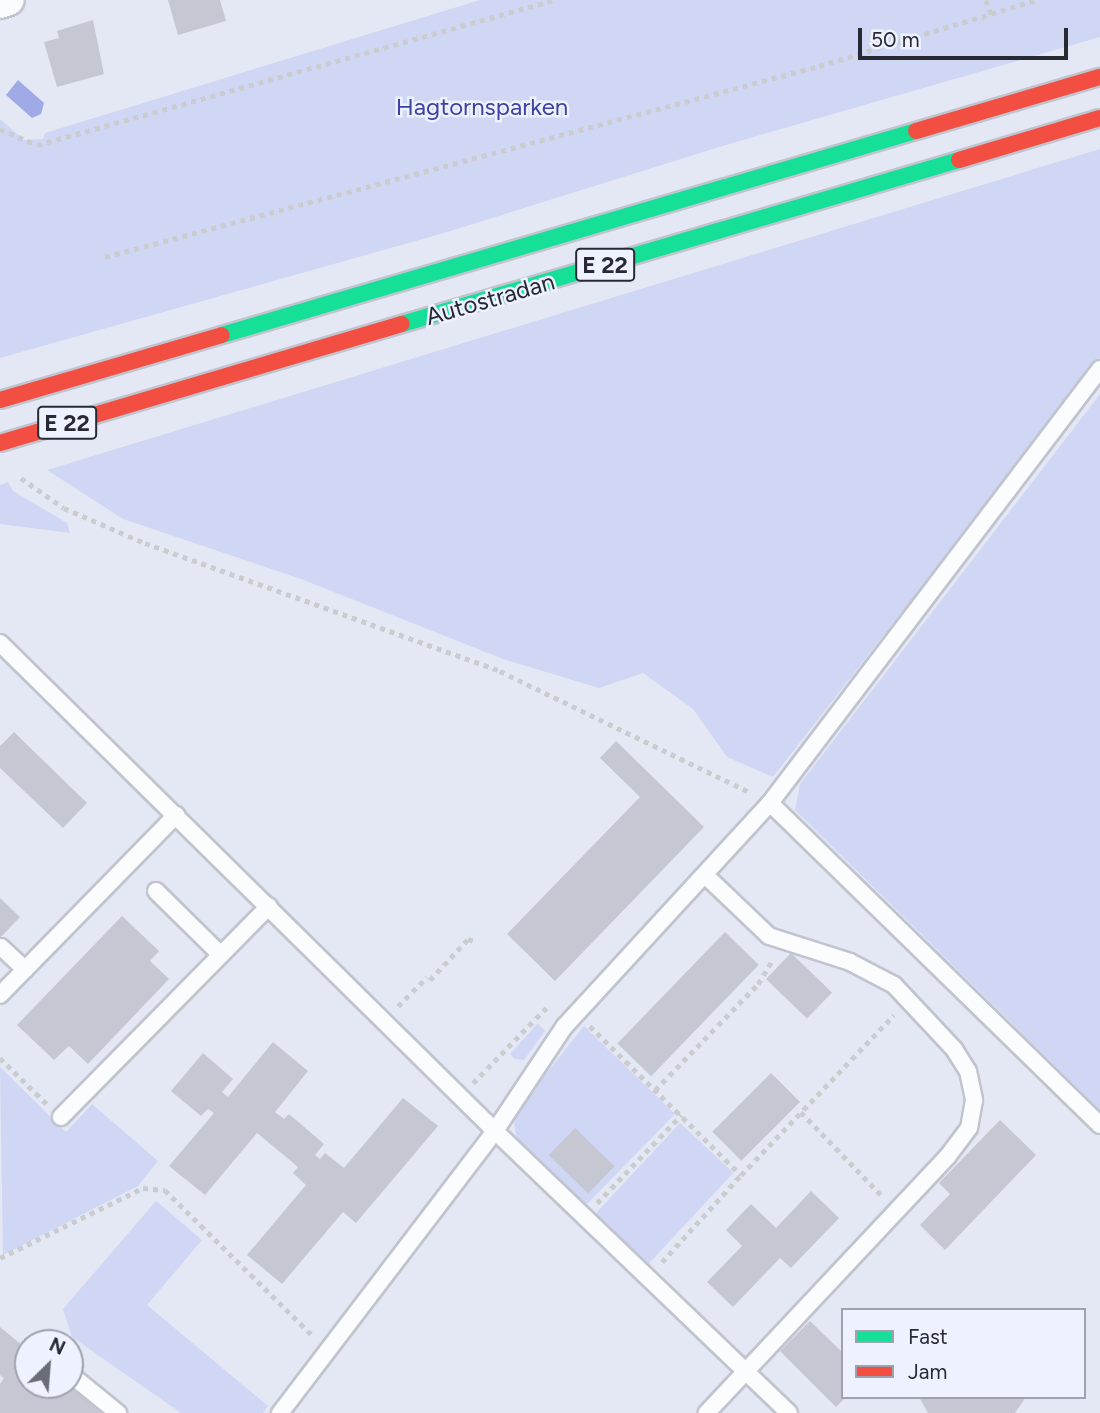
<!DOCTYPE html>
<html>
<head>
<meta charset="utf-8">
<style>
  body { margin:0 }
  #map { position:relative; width:1100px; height:1413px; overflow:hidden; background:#e4e8f4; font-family:Figtree,sans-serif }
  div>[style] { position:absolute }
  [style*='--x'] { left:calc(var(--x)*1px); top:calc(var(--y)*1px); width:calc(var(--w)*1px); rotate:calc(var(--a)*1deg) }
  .green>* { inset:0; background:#d0d7f4; transform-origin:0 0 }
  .water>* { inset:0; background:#9faae7 }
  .building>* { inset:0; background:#c5c8d2; transform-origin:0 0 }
  .path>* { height:4.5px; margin-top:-2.25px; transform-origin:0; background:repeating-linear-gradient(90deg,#cbcccf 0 5px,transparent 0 10px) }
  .roads { filter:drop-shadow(2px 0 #c1c4ce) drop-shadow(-2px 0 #c1c4ce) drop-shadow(0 2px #c1c4ce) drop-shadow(0 -2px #c1c4ce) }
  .lane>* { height:16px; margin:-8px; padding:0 8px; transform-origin:8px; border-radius:8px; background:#fbfcfd }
  .street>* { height:30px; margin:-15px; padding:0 15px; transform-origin:15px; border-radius:15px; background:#fbfcfd }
  .fast>* { height:16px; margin:-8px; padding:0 8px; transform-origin:8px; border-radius:8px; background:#16e098 }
  .jam>* { height:16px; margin:-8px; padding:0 8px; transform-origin:8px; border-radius:8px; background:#f24e42 }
  span { translate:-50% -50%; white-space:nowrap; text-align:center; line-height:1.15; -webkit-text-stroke:5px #eef1ff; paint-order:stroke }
  .shield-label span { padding:2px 5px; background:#eef1ff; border:2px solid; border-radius:5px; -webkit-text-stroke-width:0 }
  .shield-label { font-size:23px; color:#282a33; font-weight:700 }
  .park-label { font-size:24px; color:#3c43a2 }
  .street-label { font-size:24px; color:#282a33 }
  .legend { position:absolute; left:841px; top:1308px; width:245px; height:91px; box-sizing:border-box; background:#eef1ff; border:2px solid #9fa1ad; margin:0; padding:9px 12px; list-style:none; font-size:21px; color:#282a33 }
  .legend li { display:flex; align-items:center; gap:14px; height:35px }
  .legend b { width:35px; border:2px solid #9fa1ad }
  .north { position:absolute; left:14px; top:1329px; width:70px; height:70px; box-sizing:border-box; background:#eef1ff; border:2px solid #9fa1ad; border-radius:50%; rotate:25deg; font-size:19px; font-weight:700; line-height:28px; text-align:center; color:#282a33 }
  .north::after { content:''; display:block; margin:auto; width:24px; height:32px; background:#6a6c77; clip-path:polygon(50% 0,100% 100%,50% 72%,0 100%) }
  .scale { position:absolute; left:858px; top:28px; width:210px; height:32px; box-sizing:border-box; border:4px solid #282a33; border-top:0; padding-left:9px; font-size:21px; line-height:24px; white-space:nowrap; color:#282a33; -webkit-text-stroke:5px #eef1ff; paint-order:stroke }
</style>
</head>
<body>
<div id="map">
  <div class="green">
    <i style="clip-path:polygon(480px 0,1100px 0,1100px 37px,726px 145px,444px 233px,0 358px,0 119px,24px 140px,43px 139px,45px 133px)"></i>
    <i style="clip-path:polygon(1100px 149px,1100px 358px,773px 777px,727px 757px,693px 709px,643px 673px,599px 688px,503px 659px,301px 579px,123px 519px,47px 470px)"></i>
    <i style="clip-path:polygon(1100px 394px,1100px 1110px,795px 810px,800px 784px)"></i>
    <i style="clip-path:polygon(8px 482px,13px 491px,67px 523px,70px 533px,0 524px,0 485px)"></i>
    <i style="clip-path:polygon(538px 1023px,545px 1031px,524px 1060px,515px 1059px,510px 1054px)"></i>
    <i style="clip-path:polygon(584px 1026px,675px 1114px,586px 1205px,517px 1139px,514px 1123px,520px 1106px)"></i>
    <i style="clip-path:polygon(0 1067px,66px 1132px,92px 1104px,158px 1161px,138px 1186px,3px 1255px)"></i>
    <i style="left:680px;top:1123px;width:73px;height:124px;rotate:43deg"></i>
    <i style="clip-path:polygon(156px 1201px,202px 1240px,147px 1305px,268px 1406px,263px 1413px,181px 1413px,72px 1337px,63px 1309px)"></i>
  </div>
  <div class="water">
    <i style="clip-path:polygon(18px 80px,44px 103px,41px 114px,32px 118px,6px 95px)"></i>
  </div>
  <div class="building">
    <i style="clip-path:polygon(168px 0,220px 0,226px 21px,178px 35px)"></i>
    <i style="clip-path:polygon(93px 20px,104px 74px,57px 87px,44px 42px,59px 38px,57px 31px)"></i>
    <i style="clip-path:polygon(14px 732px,87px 803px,63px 828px,0 768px,0 746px)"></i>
    <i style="clip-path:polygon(616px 741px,704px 827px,555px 981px,507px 934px,640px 797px,600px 758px)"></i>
    <i style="clip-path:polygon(0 898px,20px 917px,0 938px)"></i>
    <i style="clip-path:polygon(122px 916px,159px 951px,150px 961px,169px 979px,88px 1064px,69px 1046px,54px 1060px,17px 1025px)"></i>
    <i style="left:725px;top:932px;width:47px;height:155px;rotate:44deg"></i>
    <i style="left:791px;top:953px;width:57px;height:36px;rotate:44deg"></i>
    <i style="clip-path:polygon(273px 1042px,308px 1071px,275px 1112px,284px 1119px,289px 1114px,324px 1144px,315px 1155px,320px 1159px,325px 1153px,344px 1168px,403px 1098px,438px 1126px,356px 1223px,343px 1212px,282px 1284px,247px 1255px,306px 1185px,293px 1173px,298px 1167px,257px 1133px,205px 1195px,169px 1166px,214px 1113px,208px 1109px,201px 1116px,171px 1091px,203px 1053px,233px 1079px,222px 1092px,228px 1097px)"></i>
    <i style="left:771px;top:1073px;width:41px;height:83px;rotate:45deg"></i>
    <i style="clip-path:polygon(1000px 1120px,1036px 1155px,945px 1250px,920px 1225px,950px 1194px,939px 1183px)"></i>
    <i style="left:575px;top:1128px;width:55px;height:38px;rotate:44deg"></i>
    <i style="clip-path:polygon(811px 1191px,839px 1218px,791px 1268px,780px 1258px,733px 1307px,707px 1282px,742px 1246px,726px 1230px,751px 1204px,776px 1228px)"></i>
    <i style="clip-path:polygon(810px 1321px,843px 1353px,846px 1397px,836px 1407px,780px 1351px)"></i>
    <i style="clip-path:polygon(0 1327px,28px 1350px,28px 1385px,70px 1383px,108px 1413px,0 1413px,0 1384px,4px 1378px,0 1375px)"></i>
    <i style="clip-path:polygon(919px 1397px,1026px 1397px,1015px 1413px,928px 1413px)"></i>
  </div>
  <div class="path">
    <i style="--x:986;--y:0;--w:15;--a:70"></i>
    <i style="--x:0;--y:129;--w:40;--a:23.4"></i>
    <i style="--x:37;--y:145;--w:537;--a:-15.67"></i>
    <i style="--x:105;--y:257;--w:739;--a:-14.98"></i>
    <i style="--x:819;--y:66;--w:227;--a:-16.9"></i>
    <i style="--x:21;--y:478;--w:52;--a:34.9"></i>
    <i style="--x:64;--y:508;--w:88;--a:23.4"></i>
    <i style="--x:145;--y:543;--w:377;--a:19.8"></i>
    <i style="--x:500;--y:671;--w:279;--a:25.9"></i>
    <i style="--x:430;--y:980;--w:56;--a:-47.2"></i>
    <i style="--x:468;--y:939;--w:9;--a:18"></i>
    <i style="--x:398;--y:1006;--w:41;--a:-45"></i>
    <i style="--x:590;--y:1026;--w:212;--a:44.6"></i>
    <i style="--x:741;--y:1175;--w:221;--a:-46.3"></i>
    <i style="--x:0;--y:1058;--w:66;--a:44.4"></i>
    <i style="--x:473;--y:1083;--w:105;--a:-45.8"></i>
    <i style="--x:655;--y:1090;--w:148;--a:-45.8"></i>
    <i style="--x:758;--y:984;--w:29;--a:-59"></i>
    <i style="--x:801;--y:1112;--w:118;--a:46"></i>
    <i style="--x:597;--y:1203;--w:122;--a:-46.3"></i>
    <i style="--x:0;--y:1258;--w:159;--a:-26.1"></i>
    <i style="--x:143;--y:1188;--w:22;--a:5"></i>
    <i style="--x:165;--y:1190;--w:206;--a:44.6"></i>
    <i style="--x:662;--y:1262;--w:118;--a:-47.8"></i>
  </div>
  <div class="roads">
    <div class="lane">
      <i style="--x:1100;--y:369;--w:545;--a:127.25"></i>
      <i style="--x:770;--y:803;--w:461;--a:44.3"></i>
      <i style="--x:0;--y:643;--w:695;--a:44.59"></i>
      <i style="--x:495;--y:1131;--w:355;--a:127.3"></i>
      <i style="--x:770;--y:803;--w:304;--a:132.6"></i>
      <i style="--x:564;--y:1027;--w:125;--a:123.6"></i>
      <i style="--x:495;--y:1131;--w:407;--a:43.8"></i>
      <i style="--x:705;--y:875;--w:88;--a:43.6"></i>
      <i style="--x:769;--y:936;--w:85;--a:17.8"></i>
      <i style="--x:850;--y:962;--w:50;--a:27.6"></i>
      <i style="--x:894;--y:985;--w:88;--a:46.8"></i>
      <i style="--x:954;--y:1049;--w:26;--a:58"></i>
      <i style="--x:968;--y:1071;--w:30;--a:78"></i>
      <i style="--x:974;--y:1100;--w:28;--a:100"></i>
      <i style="--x:969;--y:1128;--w:36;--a:127"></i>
      <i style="--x:947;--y:1157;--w:351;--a:133.2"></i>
      <i style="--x:156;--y:891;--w:91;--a:44.6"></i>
      <i style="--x:1;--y:947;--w:33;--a:43"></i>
      <i style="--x:0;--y:995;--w:252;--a:-45.6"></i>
      <i style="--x:61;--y:1117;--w:296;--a:-45.4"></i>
      <i style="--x:70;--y:1374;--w:62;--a:39.1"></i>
    </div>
    <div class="street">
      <i style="--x:0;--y:3;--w:9;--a:-18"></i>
    </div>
    <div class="fast">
      <i style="--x:402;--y:324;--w:581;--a:-16.41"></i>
      <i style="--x:222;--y:335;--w:723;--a:-16.38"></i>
    </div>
    <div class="jam">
      <i style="--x:916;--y:131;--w:192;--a:-16.4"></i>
      <i style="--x:959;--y:160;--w:147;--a:-16.6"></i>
      <i style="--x:0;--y:400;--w:231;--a:-16.3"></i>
      <i style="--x:0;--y:443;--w:419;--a:-16.5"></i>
    </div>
  </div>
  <div class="shield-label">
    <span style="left:605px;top:265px">E 22</span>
    <span style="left:67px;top:423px">E 22</span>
  </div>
  <div class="park-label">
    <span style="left:482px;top:107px">Hagtornsparken</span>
  </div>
  <div class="street-label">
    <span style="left:490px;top:299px;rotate:-16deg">Autostradan</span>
  </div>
  <ul class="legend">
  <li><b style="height:9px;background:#16e098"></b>Fast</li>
  <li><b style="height:9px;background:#f24e42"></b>Jam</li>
  </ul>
  <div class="north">N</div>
  <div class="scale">50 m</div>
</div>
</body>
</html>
